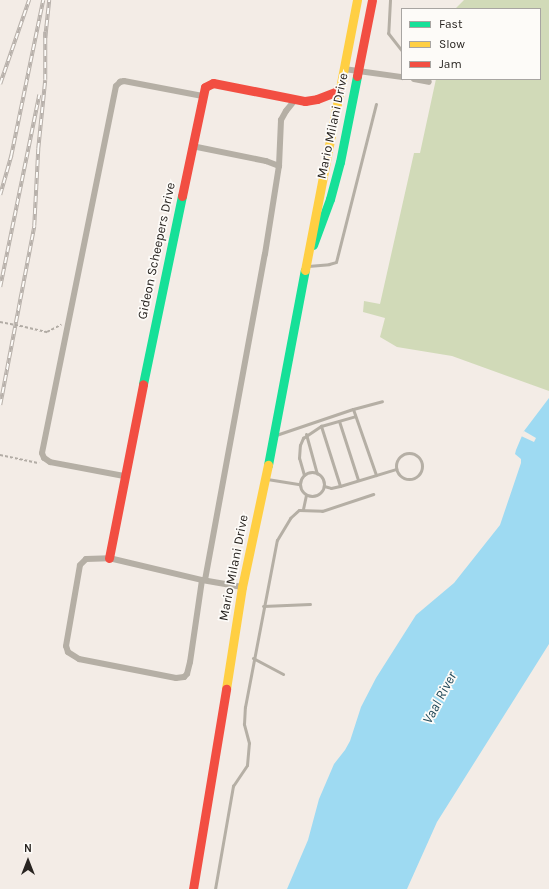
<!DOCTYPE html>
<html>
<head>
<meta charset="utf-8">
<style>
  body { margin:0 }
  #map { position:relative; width:549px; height:889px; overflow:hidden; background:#f3ece6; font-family:Karla,sans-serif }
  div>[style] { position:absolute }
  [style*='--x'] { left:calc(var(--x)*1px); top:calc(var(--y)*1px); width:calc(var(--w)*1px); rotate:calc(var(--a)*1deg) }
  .green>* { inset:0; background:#d1dab8 }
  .water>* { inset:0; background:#9edaf2 }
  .pier>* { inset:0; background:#f3ece6 }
  .path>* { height:1.5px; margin-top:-0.75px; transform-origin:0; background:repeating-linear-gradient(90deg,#b2aca5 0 3px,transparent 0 5px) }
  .lane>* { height:3px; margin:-1.5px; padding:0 1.5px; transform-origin:1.5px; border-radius:1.5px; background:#b5afa5 }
  .lane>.ring { margin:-1.5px; padding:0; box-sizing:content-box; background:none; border:3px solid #b5afa5; border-radius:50% }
  .street>* { height:6px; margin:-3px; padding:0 3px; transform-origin:3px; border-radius:3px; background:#b5afa5 }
  .fast>* { height:9px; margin:-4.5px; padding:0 4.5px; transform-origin:4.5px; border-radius:4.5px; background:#16e098 }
  .slow>* { height:9px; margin:-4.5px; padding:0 4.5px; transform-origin:4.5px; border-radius:4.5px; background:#ffcf43 }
  .jam>* { height:9px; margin:-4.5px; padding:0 4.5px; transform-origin:4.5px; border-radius:4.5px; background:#f24e42 }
  .rail>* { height:3.5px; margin-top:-1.75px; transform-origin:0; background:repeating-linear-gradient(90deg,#fdfbf8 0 6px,#b7b0aa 0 12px); box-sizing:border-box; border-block:1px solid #b7b0aa }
  .path-bridge>* { height:1.5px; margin-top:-0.75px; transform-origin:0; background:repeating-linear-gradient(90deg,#b2aca5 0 3px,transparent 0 5px) }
  span { translate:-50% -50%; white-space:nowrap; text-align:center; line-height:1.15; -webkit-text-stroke:3.5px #fdfbf8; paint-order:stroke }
  .street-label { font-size:13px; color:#282420 }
  .water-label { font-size:14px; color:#224a5a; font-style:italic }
  .legend { position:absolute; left:401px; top:8px; width:140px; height:72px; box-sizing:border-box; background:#fdfbf8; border:1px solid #a8a5a2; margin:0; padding:5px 7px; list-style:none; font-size:12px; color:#282420 }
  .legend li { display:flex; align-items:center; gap:8px; height:20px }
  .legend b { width:20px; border:1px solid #a8a5a2 }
  .north { position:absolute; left:8px; top:841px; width:40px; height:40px; -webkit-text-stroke:3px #fdfbf8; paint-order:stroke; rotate:0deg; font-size:11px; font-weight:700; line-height:16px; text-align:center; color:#282420 }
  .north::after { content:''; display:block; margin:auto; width:14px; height:18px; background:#282420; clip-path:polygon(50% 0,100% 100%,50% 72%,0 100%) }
</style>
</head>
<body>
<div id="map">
  <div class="green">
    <i style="clip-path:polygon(464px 0,549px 0,549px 391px,452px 356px,397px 347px,380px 337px,385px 318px,363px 312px,364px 301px,380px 304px,414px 153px,420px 153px,436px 79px,540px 79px,540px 9px,455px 9px)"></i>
  </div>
  <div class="water">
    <i style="clip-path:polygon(549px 398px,549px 644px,437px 822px,407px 889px,287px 889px,308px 840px,319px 799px,334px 764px,345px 750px,350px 741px,361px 707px,376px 678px,416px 615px,454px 583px,500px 525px,521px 463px,521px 459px,515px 454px,516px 450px,524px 431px)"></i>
  </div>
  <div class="pier">
    <i style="clip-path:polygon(524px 431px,536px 438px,534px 442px,521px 436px)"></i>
  </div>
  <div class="path">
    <i style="--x:25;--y:327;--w:23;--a:13"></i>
    <i style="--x:47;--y:332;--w:16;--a:-27"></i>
    <i style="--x:0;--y:455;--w:40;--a:12"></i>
  </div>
  <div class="lane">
    <i style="--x:390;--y:0;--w:33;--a:93"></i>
    <i style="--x:388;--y:33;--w:23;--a:52"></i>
    <i style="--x:308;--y:266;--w:21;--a:-5"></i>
    <i style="--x:329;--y:264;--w:7;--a:-16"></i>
    <i style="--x:336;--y:262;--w:163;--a:-75.8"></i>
    <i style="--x:353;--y:409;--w:70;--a:70.8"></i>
    <i style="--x:339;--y:421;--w:62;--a:72.1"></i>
    <i style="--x:321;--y:426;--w:63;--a:72.4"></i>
    <i style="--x:306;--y:434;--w:41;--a:74.6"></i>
    <i style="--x:276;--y:435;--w:81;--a:-18.7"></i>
    <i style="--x:353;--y:409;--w:30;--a:-15"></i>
    <i class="ring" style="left:396px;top:453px;width:23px;height:23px"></i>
    <i class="ring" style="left:300px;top:472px;width:21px;height:21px"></i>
    <i style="--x:304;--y:475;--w:18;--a:-106"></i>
    <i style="--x:299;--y:458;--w:13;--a:-86"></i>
    <i style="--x:300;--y:445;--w:8;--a:-67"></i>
    <i style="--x:303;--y:438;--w:22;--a:-34"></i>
    <i style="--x:321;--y:426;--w:35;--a:-16"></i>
    <i style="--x:267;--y:479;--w:33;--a:9"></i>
    <i style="--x:324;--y:486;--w:7;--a:16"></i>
    <i style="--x:331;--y:488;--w:9;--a:-13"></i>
    <i style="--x:340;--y:486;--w:59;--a:-16.9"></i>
    <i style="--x:303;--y:509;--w:14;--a:-78"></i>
    <i style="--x:263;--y:606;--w:47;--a:-2.4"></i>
    <i style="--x:253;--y:658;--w:34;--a:28"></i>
    <i style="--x:215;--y:889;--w:105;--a:-80.1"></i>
    <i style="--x:233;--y:786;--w:25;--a:-56"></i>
    <i style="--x:247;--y:765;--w:22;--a:-85"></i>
    <i style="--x:249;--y:743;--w:20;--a:-105"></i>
    <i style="--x:244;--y:724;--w:17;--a:-87"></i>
    <i style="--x:245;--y:707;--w:170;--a:-79.2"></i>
    <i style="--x:277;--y:540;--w:26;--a:-59"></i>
    <i style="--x:290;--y:518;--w:12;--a:-42"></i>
    <i style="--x:299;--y:510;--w:23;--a:2"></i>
    <i style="--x:322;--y:511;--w:54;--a:-18.4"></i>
  </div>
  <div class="street">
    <i style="--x:344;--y:69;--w:59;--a:7.9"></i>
    <i style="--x:414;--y:79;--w:15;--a:11"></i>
    <i style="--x:192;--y:146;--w:76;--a:11.5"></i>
    <i style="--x:266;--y:161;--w:14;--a:21"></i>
    <i style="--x:124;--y:476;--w:75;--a:-169.3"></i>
    <i style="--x:50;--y:462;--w:7;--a:-146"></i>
    <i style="--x:44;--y:458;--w:5;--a:-112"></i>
    <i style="--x:42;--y:453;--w:374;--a:-78.6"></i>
    <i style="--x:116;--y:86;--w:6;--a:-45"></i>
    <i style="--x:120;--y:82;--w:4;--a:-14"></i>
    <i style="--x:124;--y:81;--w:80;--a:10.8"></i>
    <i style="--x:202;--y:580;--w:83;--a:98.3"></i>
    <i style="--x:190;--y:662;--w:12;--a:104"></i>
    <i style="--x:187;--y:674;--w:4;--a:135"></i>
    <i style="--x:184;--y:677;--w:8;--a:173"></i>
    <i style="--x:176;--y:678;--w:99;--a:-168.9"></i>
    <i style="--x:79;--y:659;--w:13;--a:-148"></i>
    <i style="--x:68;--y:652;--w:6;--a:-108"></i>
    <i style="--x:66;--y:646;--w:82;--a:-80.2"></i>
    <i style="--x:80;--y:565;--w:8;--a:-45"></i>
    <i style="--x:86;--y:559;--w:23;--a:-2"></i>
    <i style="--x:109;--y:558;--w:96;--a:13.3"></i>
    <i style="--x:202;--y:580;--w:41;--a:9.9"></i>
    <i style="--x:205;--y:580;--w:331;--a:-79.6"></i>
    <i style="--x:265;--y:254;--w:89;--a:-81"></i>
    <i style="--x:279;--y:166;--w:46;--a:-87.5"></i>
    <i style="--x:281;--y:120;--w:10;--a:-61"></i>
    <i style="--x:286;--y:111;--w:14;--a:-51"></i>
  </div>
  <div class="fast">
    <i style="--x:313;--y:245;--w:49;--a:-69.7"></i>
    <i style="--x:330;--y:199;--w:38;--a:-75"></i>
    <i style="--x:340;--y:162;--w:88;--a:-78.8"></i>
    <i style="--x:143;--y:384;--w:192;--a:-78.3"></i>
    <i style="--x:268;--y:465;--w:198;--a:-79.3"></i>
  </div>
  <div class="slow">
    <i style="--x:305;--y:270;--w:275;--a:-79.1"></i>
    <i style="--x:226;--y:689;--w:103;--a:-81.1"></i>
    <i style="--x:242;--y:587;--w:125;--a:-78"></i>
  </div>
  <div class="jam">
    <i style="--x:357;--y:76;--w:77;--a:-78.8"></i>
    <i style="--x:182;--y:196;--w:111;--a:-78.1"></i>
    <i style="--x:205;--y:87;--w:9;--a:-27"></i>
    <i style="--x:213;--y:83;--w:94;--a:11.1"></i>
    <i style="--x:305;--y:101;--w:12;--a:-9"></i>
    <i style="--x:317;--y:99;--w:25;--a:-21"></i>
    <i style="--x:109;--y:558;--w:177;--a:-78.9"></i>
    <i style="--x:193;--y:889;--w:203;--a:-80.6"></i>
  </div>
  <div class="rail">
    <i style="--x:45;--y:38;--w:38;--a:-84"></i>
    <i style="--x:0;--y:84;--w:89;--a:-71"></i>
    <i style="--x:0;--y:195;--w:41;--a:-74.2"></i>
    <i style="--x:11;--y:156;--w:159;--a:-78.4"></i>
    <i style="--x:0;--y:287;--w:196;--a:-78.5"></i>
    <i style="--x:0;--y:405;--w:182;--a:-79.2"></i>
    <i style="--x:34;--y:226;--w:77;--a:-87"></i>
    <i style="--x:38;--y:149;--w:69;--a:-84.2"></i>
    <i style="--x:45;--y:80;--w:48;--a:-90"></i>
  </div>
  <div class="path-bridge">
    <i style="--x:0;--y:322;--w:25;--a:11"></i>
  </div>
  <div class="street-label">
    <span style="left:333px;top:126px;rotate:-78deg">Mario Milani Drive</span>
    <span style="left:157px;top:251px;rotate:-78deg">Gideon Scheepers Drive</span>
    <span style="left:234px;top:568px;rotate:-79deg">Mario Milani Drive</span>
  </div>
  <div class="water-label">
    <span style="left:440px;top:698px;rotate:-62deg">Vaal River</span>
  </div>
  <ul class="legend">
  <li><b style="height:5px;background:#16e098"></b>Fast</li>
  <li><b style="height:5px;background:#ffcf43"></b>Slow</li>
  <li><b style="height:5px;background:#f24e42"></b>Jam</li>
  </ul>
  <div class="north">N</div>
</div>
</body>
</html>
